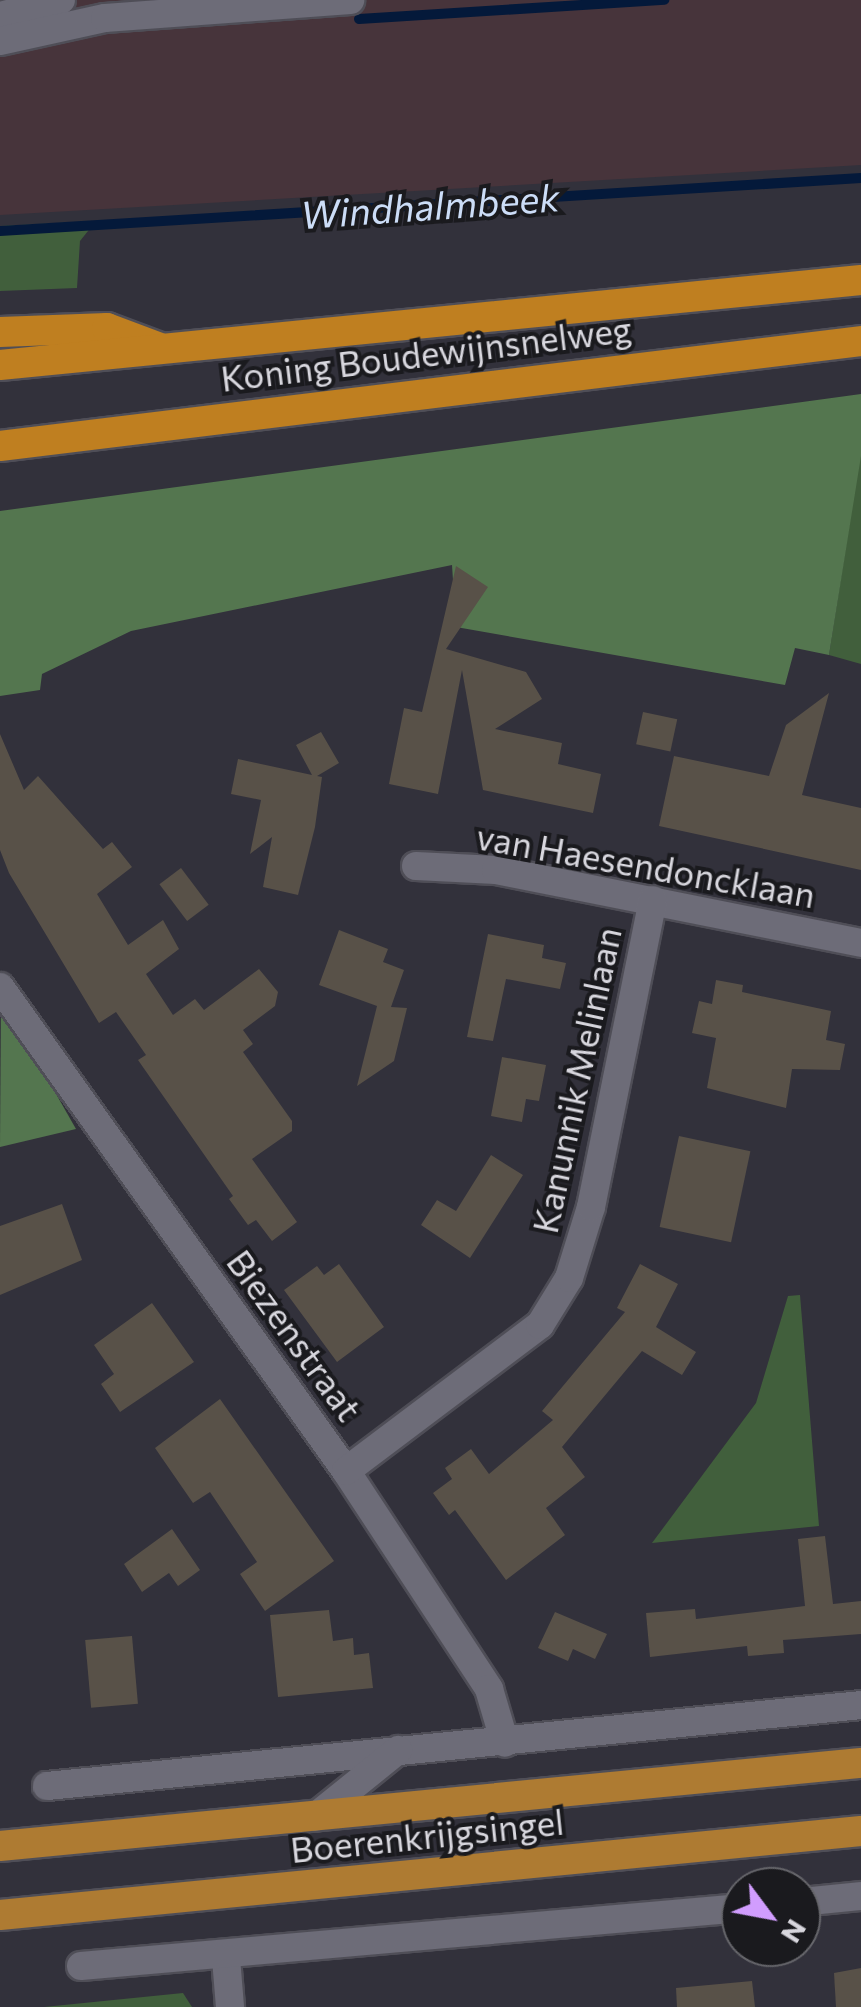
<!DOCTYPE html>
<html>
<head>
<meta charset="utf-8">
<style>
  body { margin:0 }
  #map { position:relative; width:861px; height:2007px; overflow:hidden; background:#32313b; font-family:Commissioner,sans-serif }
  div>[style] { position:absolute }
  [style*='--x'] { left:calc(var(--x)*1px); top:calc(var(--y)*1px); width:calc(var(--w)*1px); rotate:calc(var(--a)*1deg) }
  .commercial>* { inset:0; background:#47343b }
  .green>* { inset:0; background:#415f3c }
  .forest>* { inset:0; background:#54764f }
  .stream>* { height:10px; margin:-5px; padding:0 5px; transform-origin:5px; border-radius:5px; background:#04193a }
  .building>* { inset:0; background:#585148; transform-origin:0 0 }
  .roads { filter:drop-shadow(2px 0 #4f4e57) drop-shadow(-2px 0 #4f4e57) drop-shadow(0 2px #4f4e57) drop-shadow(0 -2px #4f4e57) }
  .minor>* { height:28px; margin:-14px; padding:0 14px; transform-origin:14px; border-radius:14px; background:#6d6c78 }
  .trunk>* { height:30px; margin:-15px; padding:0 15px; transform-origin:15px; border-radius:15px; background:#ae7b32 }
  .motorway>* { height:30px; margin:-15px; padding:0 15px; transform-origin:15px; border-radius:15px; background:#bf7f20 }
  span { translate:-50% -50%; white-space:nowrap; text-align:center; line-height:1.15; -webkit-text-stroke:8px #1a1a1e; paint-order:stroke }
  .street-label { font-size:35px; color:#d8d7de }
  .water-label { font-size:38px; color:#ccddf7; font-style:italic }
  .north { position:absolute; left:721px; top:1867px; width:100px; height:100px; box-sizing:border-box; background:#1a1a1e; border:2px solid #66666b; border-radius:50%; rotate:122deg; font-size:28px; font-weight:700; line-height:40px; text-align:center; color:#d8d7de }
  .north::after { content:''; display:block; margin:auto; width:35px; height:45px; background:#d19dfe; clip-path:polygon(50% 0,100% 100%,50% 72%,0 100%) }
</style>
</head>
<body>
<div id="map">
  <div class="commercial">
    <i style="clip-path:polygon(0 0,861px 0,861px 165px,0 215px)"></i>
  </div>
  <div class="green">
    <i style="clip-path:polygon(96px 221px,80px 241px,77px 288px,0 291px,0 226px)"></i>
    <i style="clip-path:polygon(860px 456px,861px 456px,861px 664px,829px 655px)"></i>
    <i style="clip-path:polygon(800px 1295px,819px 1526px,652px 1543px,756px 1403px,788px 1296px)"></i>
    <i style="clip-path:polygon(183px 1993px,192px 2007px,44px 2007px)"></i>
  </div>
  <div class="forest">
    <i style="clip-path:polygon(861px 394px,861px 456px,829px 655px,795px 648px,785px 685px,456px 627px,452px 565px,131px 631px,42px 674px,40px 690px,0 696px,0 511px)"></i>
    <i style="clip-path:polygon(1px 997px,76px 1129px,0 1147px)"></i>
  </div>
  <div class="stream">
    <i style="--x:359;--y:19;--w:306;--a:-3.6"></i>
    <i style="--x:0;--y:231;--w:863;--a:-3.52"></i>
  </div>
  <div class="building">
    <i style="clip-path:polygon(456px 566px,488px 587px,446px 649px,526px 672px,542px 699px,495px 729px,562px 743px,558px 764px,601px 774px,593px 813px,483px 790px,462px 670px,438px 794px,389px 784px,404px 708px,422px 712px)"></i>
    <i style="clip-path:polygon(829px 693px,802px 795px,861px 808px,861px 870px,659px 826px,674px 756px,769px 776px,786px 725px)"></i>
    <i style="left:643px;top:712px;width:35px;height:33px;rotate:12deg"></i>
    <i style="clip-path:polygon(321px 732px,339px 763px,317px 776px,322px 777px,315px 827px,298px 895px,263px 887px,272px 837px,250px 854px,261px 800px,231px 794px,238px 759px,312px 775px,296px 745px)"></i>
    <i style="clip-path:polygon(0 734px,24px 790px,38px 776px,103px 849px,112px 842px,132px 867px,97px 894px,128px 945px,163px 920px,179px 949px,146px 974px,173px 1015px,195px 999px,204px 1010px,259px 969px,278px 992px,275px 1006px,243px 1030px,253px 1044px,243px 1052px,292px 1121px,292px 1131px,252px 1159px,297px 1222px,272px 1241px,256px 1220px,248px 1225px,229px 1199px,233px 1196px,138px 1060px,146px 1055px,116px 1012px,99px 1023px,9px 873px,0 850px)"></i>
    <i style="left:181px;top:868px;width:46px;height:27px;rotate:53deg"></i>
    <i style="clip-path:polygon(339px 930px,388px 949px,383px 962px,404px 970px,391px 1007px,407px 1008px,394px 1061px,357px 1086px,377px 1006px,319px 985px)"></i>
    <i style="clip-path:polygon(488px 934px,544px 945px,542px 958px,566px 963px,560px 989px,506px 979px,493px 1041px,467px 1037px)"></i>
    <i style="clip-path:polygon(716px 980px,743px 985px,742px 992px,831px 1011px,826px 1040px,845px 1044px,840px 1070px,792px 1069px,786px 1108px,707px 1088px,716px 1038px,692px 1033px,699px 1001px,712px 1004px)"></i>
    <i style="clip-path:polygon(502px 1057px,546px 1065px,539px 1101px,526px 1099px,522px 1122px,491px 1116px)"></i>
    <i style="left:679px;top:1136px;width:73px;height:93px;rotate:12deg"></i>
    <i style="clip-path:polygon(491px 1155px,523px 1175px,470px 1258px,421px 1225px,437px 1200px,456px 1211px)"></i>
    <i style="clip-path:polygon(62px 1204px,82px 1260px,0 1295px,0 1226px)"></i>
    <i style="clip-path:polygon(339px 1264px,384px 1327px,337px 1362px,284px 1290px,317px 1266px,324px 1275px)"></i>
    <i style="clip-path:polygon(640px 1264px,678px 1284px,656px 1327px,696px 1352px,682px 1375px,642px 1351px,562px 1447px,585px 1477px,546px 1508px,565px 1535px,506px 1580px,455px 1510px,449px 1515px,433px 1493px,452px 1479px,445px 1468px,471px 1449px,489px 1474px,553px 1420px,542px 1411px,625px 1312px,617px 1308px)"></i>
    <i style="clip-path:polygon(152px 1303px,194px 1362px,120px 1412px,101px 1384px,114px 1374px,94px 1345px)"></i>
    <i style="clip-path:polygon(220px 1399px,334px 1561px,265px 1611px,240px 1574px,257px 1562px,210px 1492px,193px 1503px,155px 1448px)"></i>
    <i style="clip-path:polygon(172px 1529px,200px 1570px,178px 1586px,169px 1573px,142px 1592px,124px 1564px)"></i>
    <i style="clip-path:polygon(825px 1536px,833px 1604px,861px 1601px,861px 1634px,783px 1640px,784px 1653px,748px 1656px,747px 1646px,650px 1657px,646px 1613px,695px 1609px,696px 1619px,805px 1606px,798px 1539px)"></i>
    <i style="clip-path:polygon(329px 1610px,333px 1641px,353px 1638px,354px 1655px,369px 1653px,373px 1688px,278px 1697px,270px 1615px)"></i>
    <i style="clip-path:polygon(555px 1612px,607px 1634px,595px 1659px,573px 1649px,568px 1661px,538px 1648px)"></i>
    <i style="left:132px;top:1636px;width:68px;height:47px;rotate:85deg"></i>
    <i style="clip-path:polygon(861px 1968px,861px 2007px,836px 2007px,834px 1973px)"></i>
    <i style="clip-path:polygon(752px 1981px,755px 2007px,677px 2007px,676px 1988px)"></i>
  </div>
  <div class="roads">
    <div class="minor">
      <i style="--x:0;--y:16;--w:63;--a:-14.7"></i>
      <i style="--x:0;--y:41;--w:107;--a:-12.4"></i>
      <i style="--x:105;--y:18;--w:246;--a:-4.2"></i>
      <i style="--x:416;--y:866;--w:80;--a:2.9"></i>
      <i style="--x:496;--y:870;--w:372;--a:11.3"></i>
      <i style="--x:0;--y:987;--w:595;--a:54.44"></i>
      <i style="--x:346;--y:1471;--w:261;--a:56.7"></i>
      <i style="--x:489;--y:1689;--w:56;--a:73.5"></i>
      <i style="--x:346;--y:1471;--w:243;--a:-37"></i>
      <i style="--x:540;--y:1325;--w:55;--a:-58.3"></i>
      <i style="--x:569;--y:1278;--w:74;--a:-72.8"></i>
      <i style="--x:591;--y:1207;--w:313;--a:-78.6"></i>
      <i style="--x:47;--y:1786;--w:818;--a:-5.68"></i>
      <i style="--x:315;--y:1817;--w:107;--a:-38.9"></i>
      <i style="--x:801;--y:1902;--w:60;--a:-5.7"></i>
      <i style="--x:226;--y:1958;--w:49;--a:85.3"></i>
      <i style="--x:81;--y:1966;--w:663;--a:-5.02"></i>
    </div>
    <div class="trunk">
      <i style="--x:0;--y:1846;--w:865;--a:-5.51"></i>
      <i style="--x:0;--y:1915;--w:865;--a:-5.57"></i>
    </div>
    <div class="motorway">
      <i style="--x:0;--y:332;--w:107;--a:-2.1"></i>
      <i style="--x:107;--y:328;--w:57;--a:20.7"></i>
      <i style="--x:0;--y:365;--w:865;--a:-5.64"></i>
      <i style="--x:0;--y:446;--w:867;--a:-6.95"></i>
    </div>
  </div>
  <div class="street-label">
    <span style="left:426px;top:353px;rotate:-7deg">Koning Boudewijnsnelweg</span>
    <span style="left:646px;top:865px;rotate:10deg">van Haesendoncklaan</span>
    <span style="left:576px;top:1080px;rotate:-78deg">Kanunnik Melinlaan</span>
    <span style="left:295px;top:1335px;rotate:54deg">Biezenstraat</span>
    <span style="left:427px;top:1835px;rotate:-6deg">Boerenkrijgsingel</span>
  </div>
  <div class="water-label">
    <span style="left:430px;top:205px;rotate:-4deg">Windhalmbeek</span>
  </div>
  <div class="north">N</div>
</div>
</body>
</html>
